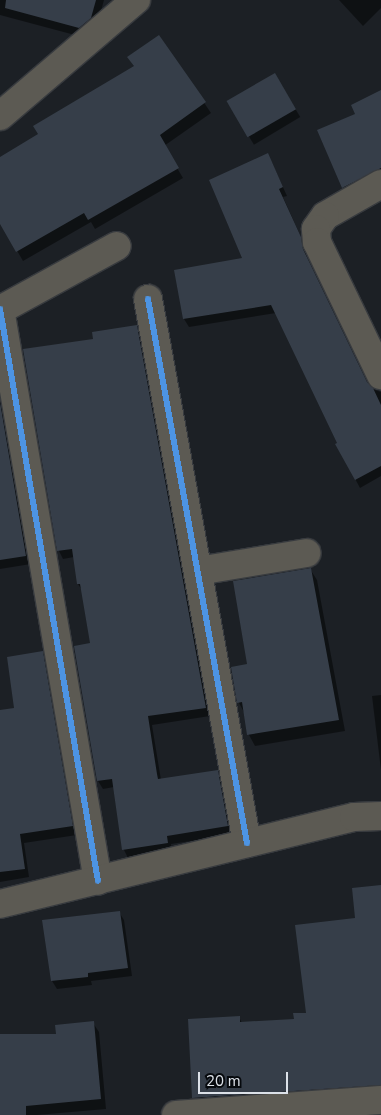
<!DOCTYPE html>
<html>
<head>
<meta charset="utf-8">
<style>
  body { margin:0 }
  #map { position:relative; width:381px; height:1115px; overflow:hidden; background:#1c2025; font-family:"Nunito Sans",sans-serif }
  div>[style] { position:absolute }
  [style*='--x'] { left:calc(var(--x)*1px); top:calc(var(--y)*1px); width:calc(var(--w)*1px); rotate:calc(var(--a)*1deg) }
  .shadow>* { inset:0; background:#0007; transform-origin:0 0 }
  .building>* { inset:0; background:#363e49; transform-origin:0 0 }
  .roads { filter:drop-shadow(1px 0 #383b3f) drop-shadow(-1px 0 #383b3f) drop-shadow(0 1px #383b3f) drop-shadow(0 -1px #383b3f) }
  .minor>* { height:28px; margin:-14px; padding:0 14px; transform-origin:14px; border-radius:14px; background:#5c5a53 }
  .cycleway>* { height:6px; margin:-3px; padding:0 3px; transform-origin:3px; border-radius:3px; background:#4d94e3 }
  span { translate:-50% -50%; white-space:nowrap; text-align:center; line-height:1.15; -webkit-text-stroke:5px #06090d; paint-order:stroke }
  .scale { position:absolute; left:198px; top:1072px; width:90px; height:22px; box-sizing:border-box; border:2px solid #dce1e8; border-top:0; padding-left:6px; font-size:15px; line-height:18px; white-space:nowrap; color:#dce1e8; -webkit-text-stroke:4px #06090d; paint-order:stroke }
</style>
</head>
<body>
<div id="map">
  <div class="shadow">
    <i style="clip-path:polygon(0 0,104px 0,96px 29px,86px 38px,0 15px)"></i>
    <i style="clip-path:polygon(339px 0,381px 0,381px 8px,363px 26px)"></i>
    <i style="clip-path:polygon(159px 36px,211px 113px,164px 146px,183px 178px,95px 229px,91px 222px,23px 261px,0 221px,0 158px,40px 135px,135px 67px)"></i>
    <i style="left:275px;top:75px;width:49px;height:54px;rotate:59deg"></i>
    <i style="clip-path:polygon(381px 101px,381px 178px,348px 196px,319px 131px,357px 114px)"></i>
    <i style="clip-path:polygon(272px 163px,287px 196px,283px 197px,305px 246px,307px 258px,368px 385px,372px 389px,381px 392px,381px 476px,360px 488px,337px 445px,339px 444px,276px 313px,189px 327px,184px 319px,175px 271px,244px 259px)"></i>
    <i style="clip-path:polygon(136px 326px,141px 335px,210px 716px,152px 725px,161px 780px,217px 772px,222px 780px,231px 835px,171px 844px,172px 851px,128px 858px,124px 850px,114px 787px,103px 789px,98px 781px,91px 644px,83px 592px,78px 584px,74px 557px,63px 559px,59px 551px,94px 340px)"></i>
    <i style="clip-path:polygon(0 386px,31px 564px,0 569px)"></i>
    <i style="clip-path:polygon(310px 569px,317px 580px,345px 731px,255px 746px,249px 735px,245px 714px,239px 703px,248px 665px)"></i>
    <i style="clip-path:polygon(42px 652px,47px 661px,77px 835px,24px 843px,29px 877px,0 882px,0 711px,16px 709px)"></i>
    <i style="clip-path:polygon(381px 695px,381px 770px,372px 696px)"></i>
    <i style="clip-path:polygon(381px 886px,381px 1093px,199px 1107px,194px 1098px,239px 1017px,242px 1023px,295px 1021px,307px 1014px,357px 919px)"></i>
    <i style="clip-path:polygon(119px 912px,124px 920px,132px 976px,91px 981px,92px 985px,57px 989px,52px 981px,44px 921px)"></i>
    <i style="clip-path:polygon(93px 1023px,99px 1032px,106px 1109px,37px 1115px,0 1115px,0 1035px,57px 1035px)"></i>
  </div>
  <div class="building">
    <i style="clip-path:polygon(6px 0,96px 0,91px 18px,79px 28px,5px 8px)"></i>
    <i style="clip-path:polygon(159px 35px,206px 102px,160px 135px,179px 168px,88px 220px,84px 213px,16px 252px,0 224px,0 157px,38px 134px,33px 126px,134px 66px,127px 57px)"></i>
    <i style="left:275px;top:73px;width:42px;height:56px;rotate:60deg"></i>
    <i style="clip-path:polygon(381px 90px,381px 168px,342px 188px,317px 130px,355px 114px,351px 105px)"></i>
    <i style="clip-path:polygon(268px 153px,283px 187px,279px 189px,301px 237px,303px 249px,367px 382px,373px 388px,381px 405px,381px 466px,355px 480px,335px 444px,337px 443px,271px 305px,183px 319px,174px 270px,242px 258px,209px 180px)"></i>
    <i style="clip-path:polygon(137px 325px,206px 708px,148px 716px,157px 774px,158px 779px,218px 770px,228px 826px,167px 836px,168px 843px,122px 850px,112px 779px,97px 781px,74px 646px,90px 643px,80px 584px,77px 584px,72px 549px,57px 551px,23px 349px,93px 339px,92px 332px)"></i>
    <i style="clip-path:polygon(0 402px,26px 556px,0 560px)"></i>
    <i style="clip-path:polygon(311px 568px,339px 720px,247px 735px,242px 702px,237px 703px,231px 667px,247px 664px,233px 581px)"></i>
    <i style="clip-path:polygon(43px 651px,73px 826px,20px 834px,25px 869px,0 872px,0 710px,14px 708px,7px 657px)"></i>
    <i style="clip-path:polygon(381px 885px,381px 1085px,192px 1098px,188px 1019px,240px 1016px,240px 1022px,294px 1019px,293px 1013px,306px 1013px,295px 925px,355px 918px,352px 888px)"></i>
    <i style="clip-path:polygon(120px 911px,128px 968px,88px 973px,88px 977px,51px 981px,42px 920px)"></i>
    <i style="clip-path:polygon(94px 1021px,101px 1099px,26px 1106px,26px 1115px,0 1115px,0 1034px,56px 1034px,55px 1025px)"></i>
  </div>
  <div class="roads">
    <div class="minor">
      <i style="--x:0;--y:116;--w:179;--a:-40.5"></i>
      <i style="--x:381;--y:184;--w:64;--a:150.3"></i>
      <i style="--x:325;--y:216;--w:16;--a:125"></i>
      <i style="--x:316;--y:229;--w:13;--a:86"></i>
      <i style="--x:317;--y:242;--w:148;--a:64.3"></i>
      <i style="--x:148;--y:299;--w:553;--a:79.69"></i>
      <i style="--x:0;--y:309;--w:580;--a:80.28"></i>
      <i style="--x:0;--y:310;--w:133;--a:-28.7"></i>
      <i style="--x:198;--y:571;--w:110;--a:-9.4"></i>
      <i style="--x:0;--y:904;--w:365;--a:-13.8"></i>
      <i style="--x:354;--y:817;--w:27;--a:-2"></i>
      <i style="--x:176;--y:1115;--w:206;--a:-4.2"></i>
    </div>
  </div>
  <div class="cycleway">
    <i style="--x:148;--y:299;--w:553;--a:79.69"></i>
    <i style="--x:0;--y:309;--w:580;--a:80.28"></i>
  </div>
  <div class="scale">20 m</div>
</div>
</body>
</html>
